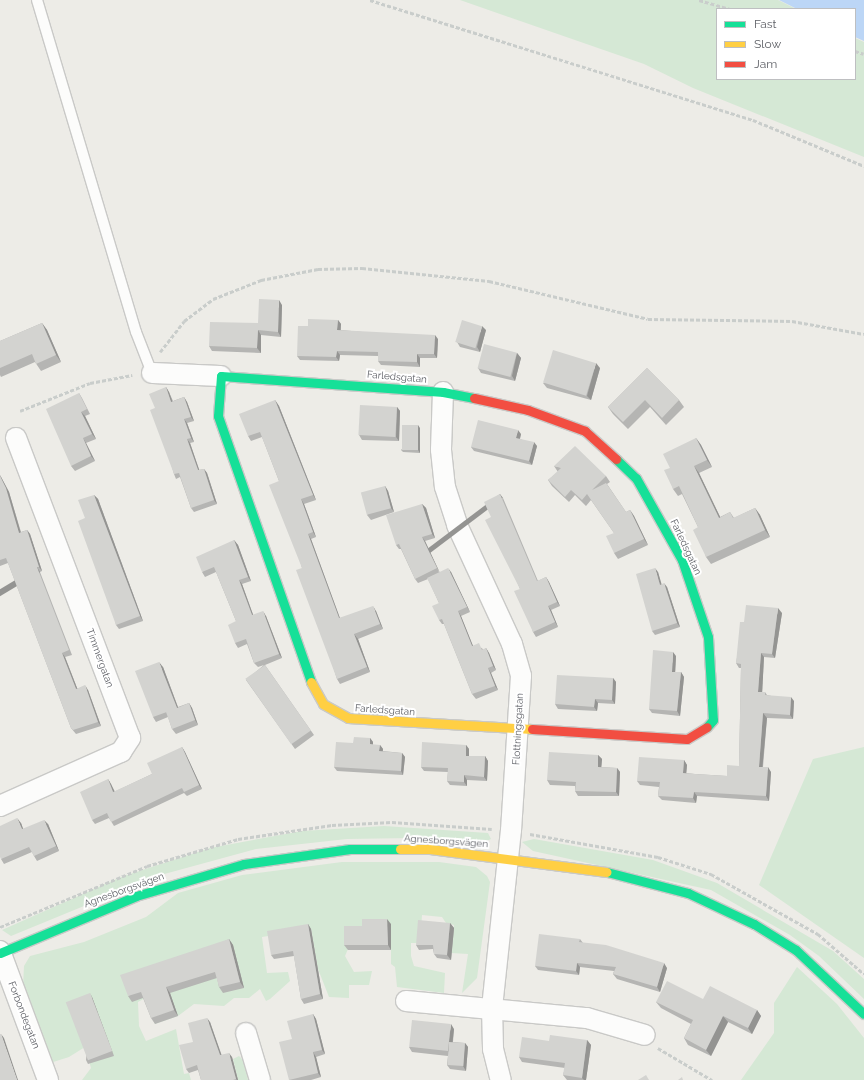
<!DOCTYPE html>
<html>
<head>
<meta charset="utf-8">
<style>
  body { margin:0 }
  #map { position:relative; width:864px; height:1080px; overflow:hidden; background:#edece7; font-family:Raleway,sans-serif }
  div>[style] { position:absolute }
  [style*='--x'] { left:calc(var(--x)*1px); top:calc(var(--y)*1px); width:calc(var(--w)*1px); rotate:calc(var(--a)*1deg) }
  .green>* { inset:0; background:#d5e8d5 }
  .water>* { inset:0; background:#bcd6f6 }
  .path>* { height:2.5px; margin-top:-1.25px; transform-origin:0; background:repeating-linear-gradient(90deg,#c9cdcb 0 4px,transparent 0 6px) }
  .roads { filter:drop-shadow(1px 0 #c9c9c7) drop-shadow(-1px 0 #c9c9c7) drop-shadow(0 1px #c9c9c7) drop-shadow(0 -1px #c9c9c7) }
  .lane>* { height:10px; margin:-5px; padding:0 5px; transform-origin:5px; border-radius:5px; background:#fcfcfb }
  .street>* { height:20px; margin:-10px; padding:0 10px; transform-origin:10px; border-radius:10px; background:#fcfcfb }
  .fast>* { height:9px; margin:-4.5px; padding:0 4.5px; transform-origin:4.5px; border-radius:4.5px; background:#16e098 }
  .slow>* { height:9px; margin:-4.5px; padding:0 4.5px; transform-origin:4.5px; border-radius:4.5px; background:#ffcf43 }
  .jam>* { height:9px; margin:-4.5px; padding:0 4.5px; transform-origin:4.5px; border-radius:4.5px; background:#f24e42 }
  .wall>* { inset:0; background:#b5b5b3 }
  .shaded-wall>* { inset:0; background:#949492; transform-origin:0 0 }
  .building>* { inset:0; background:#d3d3d0; transform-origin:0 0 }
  span { translate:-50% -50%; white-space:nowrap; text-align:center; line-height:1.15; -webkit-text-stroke:4px #fff; paint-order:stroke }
  .street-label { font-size:10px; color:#5d5f65 }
  .legend { position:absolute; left:716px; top:8px; width:140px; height:72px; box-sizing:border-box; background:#fff; border:1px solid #bebfc1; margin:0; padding:5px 7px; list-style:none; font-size:12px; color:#5d5f65 }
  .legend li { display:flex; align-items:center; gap:8px; height:20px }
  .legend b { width:20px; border:1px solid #bebfc1 }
</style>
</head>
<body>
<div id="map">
  <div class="green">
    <i style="clip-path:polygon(460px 0,778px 0,796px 9px,717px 9px,717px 79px,855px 79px,855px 38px,864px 42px,864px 157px,693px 88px,644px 64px)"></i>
    <i style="clip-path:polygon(864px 747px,864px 958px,759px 885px,813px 759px)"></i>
    <i style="clip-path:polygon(384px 826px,488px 833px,491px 839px,480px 844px,412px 838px,347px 839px,256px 849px,157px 876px,11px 936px,2px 930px,121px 877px,210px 848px,302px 831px)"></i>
    <i style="clip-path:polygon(534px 839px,653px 860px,717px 883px,833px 951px,864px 979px,864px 999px,819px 956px,790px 935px,711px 890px,533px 851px,522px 842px)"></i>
    <i style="clip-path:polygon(342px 862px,439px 862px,476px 867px,487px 876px,490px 882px,477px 978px,462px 993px,468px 954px,451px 953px,454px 925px,446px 923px,442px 917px,422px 915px,420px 943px,411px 943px,411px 956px,414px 966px,445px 973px,444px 993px,397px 987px,395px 967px,391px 964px,391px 924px,348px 949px,345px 956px,354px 972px,372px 971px,369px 985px,349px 985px,349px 998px,329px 997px,318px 969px,311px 929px,262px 937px,267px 973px,288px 972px,290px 981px,270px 999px,266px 1001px,260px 989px,249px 998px,234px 998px,224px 1006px,194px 1004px,178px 1016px,155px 1024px,145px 998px,138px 1002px,139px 1026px,146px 1041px,176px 1029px,184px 1074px,189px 1073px,191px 1080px,82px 1080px,91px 1068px,85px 1047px,69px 1057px,50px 1063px,23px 987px,24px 966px,30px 956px,84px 942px,146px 917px,178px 893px,242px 875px)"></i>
    <i style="clip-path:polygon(797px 967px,837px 1004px,864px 1038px,864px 1080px,741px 1080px,774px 1033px,774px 1003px)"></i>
    <i style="clip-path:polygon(239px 1056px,243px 1060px,248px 1080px,238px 1080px,233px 1059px)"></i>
  </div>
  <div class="water">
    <i style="clip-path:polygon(779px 0,864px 0,864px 41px,855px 37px,855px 9px,797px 9px)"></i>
  </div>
  <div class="path">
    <i style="--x:370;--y:0;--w:401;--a:17.4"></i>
    <i style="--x:753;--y:120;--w:120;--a:22.5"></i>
    <i style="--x:699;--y:0;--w:33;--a:16"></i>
    <i style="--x:855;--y:51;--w:9;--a:18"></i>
    <i style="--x:160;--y:352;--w:39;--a:-52"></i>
    <i style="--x:184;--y:321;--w:36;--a:-37"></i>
    <i style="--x:213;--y:299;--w:52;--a:-21.6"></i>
    <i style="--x:261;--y:280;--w:58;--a:-10.9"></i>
    <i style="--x:318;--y:269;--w:44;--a:-1.3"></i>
    <i style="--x:362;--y:268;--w:128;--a:5.8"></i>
    <i style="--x:489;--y:281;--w:163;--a:13.4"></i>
    <i style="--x:648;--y:319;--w:144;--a:0.8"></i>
    <i style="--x:792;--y:321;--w:73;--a:10.2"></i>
    <i style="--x:20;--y:411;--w:75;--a:-21.8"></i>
    <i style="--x:90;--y:383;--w:43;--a:-10.8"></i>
    <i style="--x:530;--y:834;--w:130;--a:10.2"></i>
    <i style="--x:658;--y:857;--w:56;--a:17.8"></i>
    <i style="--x:711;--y:874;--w:123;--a:29.3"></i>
    <i style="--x:818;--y:934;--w:61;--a:41"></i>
    <i style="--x:0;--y:927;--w:159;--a:-22.5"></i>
    <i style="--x:147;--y:866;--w:95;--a:-16.5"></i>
    <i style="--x:238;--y:839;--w:95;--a:-8.5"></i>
    <i style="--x:332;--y:825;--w:60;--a:-2.9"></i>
    <i style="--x:392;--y:822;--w:100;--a:4"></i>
    <i style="--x:658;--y:1048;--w:63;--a:30.7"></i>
  </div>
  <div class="roads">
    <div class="lane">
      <i style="--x:37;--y:0;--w:346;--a:73.4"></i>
      <i style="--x:136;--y:332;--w:44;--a:68.7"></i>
    </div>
    <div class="street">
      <i style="--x:152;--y:373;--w:69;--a:2.5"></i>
      <i style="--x:443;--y:392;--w:58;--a:92"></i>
      <i style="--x:441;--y:450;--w:37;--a:84"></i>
      <i style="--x:445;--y:487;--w:40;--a:72"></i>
      <i style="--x:457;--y:525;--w:131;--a:65.2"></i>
      <i style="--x:512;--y:644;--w:33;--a:74"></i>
      <i style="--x:521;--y:676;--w:154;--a:93.7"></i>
      <i style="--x:511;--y:830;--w:178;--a:96.1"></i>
      <i style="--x:492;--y:1007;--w:42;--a:88.6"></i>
      <i style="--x:493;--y:1049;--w:32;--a:76"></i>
      <i style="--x:0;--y:806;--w:133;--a:-24.1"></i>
      <i style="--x:121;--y:752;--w:17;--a:-57"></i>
      <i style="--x:130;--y:738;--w:321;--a:-110.8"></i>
      <i style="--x:0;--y:951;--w:138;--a:69.6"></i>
      <i style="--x:406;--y:1001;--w:182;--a:5.4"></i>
      <i style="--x:587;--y:1018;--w:60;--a:16.3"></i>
      <i style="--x:246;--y:1033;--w:49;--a:73.4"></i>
    </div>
    <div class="fast">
      <i style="--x:221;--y:376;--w:223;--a:4.1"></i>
      <i style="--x:443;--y:392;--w:32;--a:11"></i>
      <i style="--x:221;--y:376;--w:40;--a:94.3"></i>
      <i style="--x:218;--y:416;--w:282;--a:70.7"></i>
      <i style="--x:616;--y:459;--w:28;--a:44"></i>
      <i style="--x:636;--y:478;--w:94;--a:60.7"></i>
      <i style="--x:682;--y:560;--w:81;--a:71.3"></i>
      <i style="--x:708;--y:637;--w:83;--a:86.6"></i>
      <i style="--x:713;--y:720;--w:9;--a:131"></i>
      <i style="--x:607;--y:872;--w:84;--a:14.5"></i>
      <i style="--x:688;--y:893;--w:73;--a:25.2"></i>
      <i style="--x:754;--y:924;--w:49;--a:31.8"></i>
      <i style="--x:796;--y:950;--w:93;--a:43.3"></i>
      <i style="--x:0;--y:953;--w:147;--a:-22.7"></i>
      <i style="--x:136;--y:896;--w:113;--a:-16.5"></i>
      <i style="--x:244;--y:864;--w:107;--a:-8.1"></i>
      <i style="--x:350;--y:849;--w:50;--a:0"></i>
    </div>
    <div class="slow">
      <i style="--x:311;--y:682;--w:25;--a:61"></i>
      <i style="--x:323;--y:704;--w:29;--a:29"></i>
      <i style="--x:348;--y:718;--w:184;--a:3.4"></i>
      <i style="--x:400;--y:849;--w:30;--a:0"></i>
      <i style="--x:430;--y:849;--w:178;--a:7.4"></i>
    </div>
    <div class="jam">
      <i style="--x:474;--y:398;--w:55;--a:12.5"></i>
      <i style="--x:528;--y:410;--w:61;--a:20.2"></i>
      <i style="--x:585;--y:431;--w:42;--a:42.1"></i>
      <i style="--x:532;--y:729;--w:155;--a:3.7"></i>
      <i style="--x:687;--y:739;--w:23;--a:-31"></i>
    </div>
  </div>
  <div class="wall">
    <i style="clip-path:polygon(282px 305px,281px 337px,261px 335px,261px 353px,212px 351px,209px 346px,258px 323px)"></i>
    <i style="clip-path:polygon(338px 320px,341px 324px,341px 330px,438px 339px,437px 358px,420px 358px,420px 367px,381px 365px,378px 361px,378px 356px,340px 355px,339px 361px,300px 360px,297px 356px,308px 326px)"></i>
    <i style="clip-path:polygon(42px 323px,47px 330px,61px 362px,41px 371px,35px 362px,1px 377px,0 375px,0 341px)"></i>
    <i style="clip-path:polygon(486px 330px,480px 352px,460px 347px,457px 342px)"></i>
    <i style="clip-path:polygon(517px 353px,521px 358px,515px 381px,481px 373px,478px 368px)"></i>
    <i style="clip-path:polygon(600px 368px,591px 400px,547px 388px,543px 383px)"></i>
    <i style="clip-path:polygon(647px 368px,679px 400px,684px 407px,666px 425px,650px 407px,628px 429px,613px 414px,608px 407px)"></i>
    <i style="clip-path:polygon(166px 387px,169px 392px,173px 401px,184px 397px,187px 402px,194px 421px,187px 423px,194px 442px,190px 443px,199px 470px,204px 469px,207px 473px,217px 504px,194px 512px,191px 508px,180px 477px,176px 479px,174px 474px,155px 408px)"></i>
    <i style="clip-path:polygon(79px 393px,82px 398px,90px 414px,85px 416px,96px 439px,86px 443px,95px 461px,75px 471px,71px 466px)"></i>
    <i style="clip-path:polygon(275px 400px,279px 406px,316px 500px,304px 504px,316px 537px,311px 539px,340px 618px,376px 611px,383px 629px,358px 639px,370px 672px,340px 684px,337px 679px,302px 568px,279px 481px,262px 437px,251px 441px,248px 436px)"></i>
    <i style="clip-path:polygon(397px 407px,400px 411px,399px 441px,362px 440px,359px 435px)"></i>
    <i style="clip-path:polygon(420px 428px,420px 453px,403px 452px,401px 450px)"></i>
    <i style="clip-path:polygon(521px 434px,520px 439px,537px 446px,532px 465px,474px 451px,471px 447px)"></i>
    <i style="clip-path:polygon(696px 438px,701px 445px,712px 467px,699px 473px,720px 517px,730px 512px,734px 518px,755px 508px,760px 515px,770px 537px,711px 564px,706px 557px,698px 527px,682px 494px,678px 496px,673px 489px,670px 468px)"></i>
    <i style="clip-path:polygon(554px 466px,606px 476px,610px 482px,607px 484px,626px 512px,630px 510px,634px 516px,648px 545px,618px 559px,614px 553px,614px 533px,591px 500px,586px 506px,575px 495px,569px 502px,552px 486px,548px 480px,558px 472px)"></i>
    <i style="clip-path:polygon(0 475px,9px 492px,21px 532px,27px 530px,30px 534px,42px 571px,40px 572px,72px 655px,65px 657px,77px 688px,88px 690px,101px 726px,76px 734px,71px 728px,8px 563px,0 566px)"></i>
    <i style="clip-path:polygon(385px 486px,388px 491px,394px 512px,371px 520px,367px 515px)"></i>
    <i style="clip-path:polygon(94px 495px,98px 499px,143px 621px,119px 629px,116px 625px)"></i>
    <i style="clip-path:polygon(503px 498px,538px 581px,546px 577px,549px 582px,560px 606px,551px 610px,558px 627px,536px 637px,533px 632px,520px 589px,491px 517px)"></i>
    <i style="clip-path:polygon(422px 504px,426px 508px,435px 538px,425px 541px,439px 572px,451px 572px,470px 612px,461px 616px,473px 646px,482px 648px,483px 650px,486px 648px,489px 653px,496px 670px,491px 673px,498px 690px,476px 699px,472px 694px,444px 624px,442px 624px,439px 620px,439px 603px,428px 579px,418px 583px,415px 579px,401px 549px,399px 549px,396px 545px)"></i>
    <i style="clip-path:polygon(234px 540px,238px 545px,251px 581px,242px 584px,253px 615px,266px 616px,282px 658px,265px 665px,314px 735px,295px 749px,246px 680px,264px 665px,258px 667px,254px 663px,247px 644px,238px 648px,235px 643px,236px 621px,216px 572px,205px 577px,202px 572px)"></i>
    <i style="clip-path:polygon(658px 572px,661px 584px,667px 587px,680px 627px,655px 635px,652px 631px)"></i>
    <i style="clip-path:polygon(782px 613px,775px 658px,764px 657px,762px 692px,765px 692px,767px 695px,794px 701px,793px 719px,767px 718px,763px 767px,771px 772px,769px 801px,697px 796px,696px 803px,662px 800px,658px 796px,659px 787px,640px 785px,637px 781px,684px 760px,687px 765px,686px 773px,695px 774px,727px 776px,739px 766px,741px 668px,739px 668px,736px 663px,744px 622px)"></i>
    <i style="clip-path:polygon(676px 656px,675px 672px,681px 672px,684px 677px,680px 716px,652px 713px,649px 709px)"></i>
    <i style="clip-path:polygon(163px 667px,178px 707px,189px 703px,192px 708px,198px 725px,176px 734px,172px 729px,168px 717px,156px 722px,153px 717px)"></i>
    <i style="clip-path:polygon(613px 678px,616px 682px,615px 704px,598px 703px,597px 711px,558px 709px,555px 704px)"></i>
    <i style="clip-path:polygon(370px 738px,373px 742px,373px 745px,380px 745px,383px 749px,383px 751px,402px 753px,405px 757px,403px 775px,337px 771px,334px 767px,353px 743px)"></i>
    <i style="clip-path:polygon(466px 745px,469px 749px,469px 756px,485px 756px,488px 761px,487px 781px,467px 780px,467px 786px,450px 785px,447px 781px,448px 772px,424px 771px,421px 767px)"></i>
    <i style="clip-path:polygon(182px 747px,185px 752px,202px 789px,187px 796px,184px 793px,114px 826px,109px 818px,95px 824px,92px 820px,108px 779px,111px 784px,114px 792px,152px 774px)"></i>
    <i style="clip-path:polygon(598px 755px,602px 759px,601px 767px,617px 768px,620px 772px,619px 796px,578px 796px,575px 791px,575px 786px,550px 785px,547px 780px)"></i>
    <i style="clip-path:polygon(21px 823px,23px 829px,48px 824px,59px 851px,37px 861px,34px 856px,32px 852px,4px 864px,1px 859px)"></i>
    <i style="clip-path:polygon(450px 923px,454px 928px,451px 960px,437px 958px,434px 954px,433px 949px,419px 950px,416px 945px)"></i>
    <i style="clip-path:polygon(308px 924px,311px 929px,323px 999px,304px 1004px,301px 999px,294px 956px,274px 959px,271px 955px)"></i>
    <i style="clip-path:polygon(391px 924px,391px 950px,348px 950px,344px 945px,362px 926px)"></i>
    <i style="clip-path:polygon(229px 939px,233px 945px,244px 988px,223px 993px,219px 987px,217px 978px,170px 993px,178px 1016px,155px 1024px,151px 1018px,143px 998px,132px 1002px,128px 996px)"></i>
    <i style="clip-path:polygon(580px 939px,583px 943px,667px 968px,660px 992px,617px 979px,613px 974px,614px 971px,580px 967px,579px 975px,538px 970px,535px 966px)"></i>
    <i style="clip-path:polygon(92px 997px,114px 1056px,88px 1064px,86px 1060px)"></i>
    <i style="clip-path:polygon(703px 999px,757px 1010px,761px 1016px,752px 1034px,728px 1022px,711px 1056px,688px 1045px,684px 1038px,691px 1024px,661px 1008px,656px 1002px)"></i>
    <i style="clip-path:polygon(313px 1014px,316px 1019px,325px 1054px,316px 1057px,321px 1077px,311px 1080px,289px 1080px,292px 1039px)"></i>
    <i style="clip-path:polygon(210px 1022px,221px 1055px,232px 1057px,238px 1080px,201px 1080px,198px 1070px,189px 1073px,186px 1069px,193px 1042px)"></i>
    <i style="clip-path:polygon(454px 1029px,453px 1042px,465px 1043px,468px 1047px,466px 1071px,450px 1069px,447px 1065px,448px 1056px,412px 1052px,409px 1047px)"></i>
    <i style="clip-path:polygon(587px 1040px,591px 1045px,586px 1080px,567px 1080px,563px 1075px,565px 1068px,522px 1062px,519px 1057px,549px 1041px)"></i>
  </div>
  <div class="shaded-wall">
    <i style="clip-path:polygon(279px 300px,282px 305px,281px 337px,278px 332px)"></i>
    <i style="clip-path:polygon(338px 320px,341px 324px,340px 335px,337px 330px)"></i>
    <i style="clip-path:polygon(42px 323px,47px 330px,61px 362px,56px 355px)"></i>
    <i style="clip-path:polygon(482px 326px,486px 330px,480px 352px,477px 347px)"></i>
    <i style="clip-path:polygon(258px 330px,261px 335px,261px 353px,257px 348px)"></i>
    <i style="clip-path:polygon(435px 335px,438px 339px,437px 358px,434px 354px)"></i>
    <i style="clip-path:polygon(337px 351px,340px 355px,339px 361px,336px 357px)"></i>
    <i style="clip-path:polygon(517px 353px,521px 358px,515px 381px,512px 376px)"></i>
    <i style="clip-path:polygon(417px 354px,420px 358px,420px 367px,417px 362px)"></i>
    <i style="clip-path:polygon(596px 363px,600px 368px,591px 400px,587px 396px)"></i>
    <i style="clip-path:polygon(166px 387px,169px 392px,174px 406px,171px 402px)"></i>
    <i style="clip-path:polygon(184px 397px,187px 402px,194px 421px,191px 417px)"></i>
    <i style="clip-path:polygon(275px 400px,279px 406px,316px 500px,313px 495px)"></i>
    <i style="clip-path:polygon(397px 407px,400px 411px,399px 441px,396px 437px)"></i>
    <i style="clip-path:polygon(81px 412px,85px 416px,96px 439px,92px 434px)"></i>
    <i style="clip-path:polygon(184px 419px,187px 423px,194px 442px,191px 438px)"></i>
    <i style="clip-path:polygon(418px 425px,420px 428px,420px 453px,418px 450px)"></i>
    <i style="clip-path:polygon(518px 430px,521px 434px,519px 442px,516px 438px)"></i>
    <i style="clip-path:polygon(83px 438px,86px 443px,95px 461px,91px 456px)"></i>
    <i style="clip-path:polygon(696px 438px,701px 445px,712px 467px,707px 460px)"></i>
    <i style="clip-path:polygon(187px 439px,190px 443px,201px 475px,198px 470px)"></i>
    <i style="clip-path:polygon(534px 442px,537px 446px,532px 465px,529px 461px)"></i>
    <i style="clip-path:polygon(694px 466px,699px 473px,724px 525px,719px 518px)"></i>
    <i style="clip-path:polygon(204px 469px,207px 473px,217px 504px,214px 500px)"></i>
    <i style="clip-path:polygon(0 475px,9px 492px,22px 537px,19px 533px)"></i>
    <i style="clip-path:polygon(385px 486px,388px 491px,394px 512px,391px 508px)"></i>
    <i style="left:500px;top:494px;width:5px;height:95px;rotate:53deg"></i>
    <i style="clip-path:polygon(94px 495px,98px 499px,143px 621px,140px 616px)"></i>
    <i style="clip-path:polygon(301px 499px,304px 504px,316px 537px,313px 532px)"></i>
    <i style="clip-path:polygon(422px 504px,426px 508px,435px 538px,432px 534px)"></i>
    <i style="clip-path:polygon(755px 508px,760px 515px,770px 537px,765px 530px)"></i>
    <i style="clip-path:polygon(630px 510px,634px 516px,648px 545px,644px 539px)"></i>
    <i style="clip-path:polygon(27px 530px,30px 534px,42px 571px,39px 567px)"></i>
    <i style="clip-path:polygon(308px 534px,311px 539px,342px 624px,339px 618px)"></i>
    <i style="clip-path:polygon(422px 537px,425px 541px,440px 573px,437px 568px)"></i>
    <i style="clip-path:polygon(234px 540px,238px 545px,251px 581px,248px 577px)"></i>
    <i style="left:37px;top:567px;width:6px;height:89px;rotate:59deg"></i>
    <i style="clip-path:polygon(448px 568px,451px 572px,470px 612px,467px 607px)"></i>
    <i style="clip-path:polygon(655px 568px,658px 572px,663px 589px,660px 585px)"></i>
    <i style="clip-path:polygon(546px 577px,549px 582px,560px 606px,557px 602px)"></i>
    <i style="clip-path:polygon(239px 580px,242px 584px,255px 620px,252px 615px)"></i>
    <i style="clip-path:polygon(664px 583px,667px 587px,680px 627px,677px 623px)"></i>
    <i style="clip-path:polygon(373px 606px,376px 611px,383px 629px,380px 624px)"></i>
    <i style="clip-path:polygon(548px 606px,551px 610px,558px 627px,555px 622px)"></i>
    <i style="clip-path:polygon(778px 608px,782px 613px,775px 658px,772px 654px)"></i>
    <i style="clip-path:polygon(263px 611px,266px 616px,282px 658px,279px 654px)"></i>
    <i style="clip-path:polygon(458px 611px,461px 616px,475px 651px,472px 646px)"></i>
    <i style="clip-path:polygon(354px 634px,358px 639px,370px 672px,367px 667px)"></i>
    <i style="clip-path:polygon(486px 648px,489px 653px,496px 670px,493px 666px)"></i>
    <i style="clip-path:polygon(673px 652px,676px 656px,675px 676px,672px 672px)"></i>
    <i style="clip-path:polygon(62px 653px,65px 657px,79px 693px,76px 689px)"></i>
    <i style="clip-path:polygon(761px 653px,764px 657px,762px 696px,758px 692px)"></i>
    <i style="clip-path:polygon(159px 662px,163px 667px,180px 713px,177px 708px)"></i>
    <i style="clip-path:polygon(488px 668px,491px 673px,498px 690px,495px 686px)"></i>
    <i style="clip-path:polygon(681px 672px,684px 677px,680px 716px,677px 711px)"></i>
    <i style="clip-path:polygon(613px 678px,616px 682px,615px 704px,612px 700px)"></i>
    <i style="clip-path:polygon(85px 685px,88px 690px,101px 726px,98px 722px)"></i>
    <i style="clip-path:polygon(791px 697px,794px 701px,793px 719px,790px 715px)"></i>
    <i style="clip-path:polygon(595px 699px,598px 703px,597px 711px,594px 707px)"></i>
    <i style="clip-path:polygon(189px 703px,192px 708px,198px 725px,195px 720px)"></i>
    <i style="clip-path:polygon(763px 713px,767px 718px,762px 771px,759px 767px)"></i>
    <i style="clip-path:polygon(370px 738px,373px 742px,373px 749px,370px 744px)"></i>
    <i style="clip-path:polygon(380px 745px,383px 749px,382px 755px,379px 751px)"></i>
    <i style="clip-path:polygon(466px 745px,469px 749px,469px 760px,466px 756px)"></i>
    <i style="clip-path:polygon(182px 747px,185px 752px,202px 789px,199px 785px)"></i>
    <i style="clip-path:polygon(402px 753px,405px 757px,403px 775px,401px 771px)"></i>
    <i style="clip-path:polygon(598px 755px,602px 759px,601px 772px,598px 767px)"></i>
    <i style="clip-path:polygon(485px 756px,488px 761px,487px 781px,484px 777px)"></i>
    <i style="clip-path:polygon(684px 760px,687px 765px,686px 777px,683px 773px)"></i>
    <i style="clip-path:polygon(768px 767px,771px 772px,769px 801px,766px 796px)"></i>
    <i style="clip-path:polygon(617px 768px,620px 772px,619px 796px,616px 792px)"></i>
    <i style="clip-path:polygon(464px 775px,467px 780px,467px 786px,464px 782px)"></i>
    <i style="clip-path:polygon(108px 779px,111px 784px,117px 796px,113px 792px)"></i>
    <i style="clip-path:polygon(694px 792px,697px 796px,696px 803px,693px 798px)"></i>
    <i style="clip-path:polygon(17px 818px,21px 823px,25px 834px,22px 829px)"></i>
    <i style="clip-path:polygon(44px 820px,48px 824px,59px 851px,56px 846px)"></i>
    <i style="clip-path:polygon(387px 919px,391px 924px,391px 950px,388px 945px)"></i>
    <i style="clip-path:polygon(450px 923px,454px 928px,451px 960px,447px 955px)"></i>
    <i style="clip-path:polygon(308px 924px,311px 929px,323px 999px,320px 994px)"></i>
    <i style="clip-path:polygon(229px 939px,233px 945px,244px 988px,240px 982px)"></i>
    <i style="clip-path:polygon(577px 963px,580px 967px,579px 975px,576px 971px)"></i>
    <i style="clip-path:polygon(664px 963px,667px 968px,660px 992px,657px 987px)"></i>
    <i style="clip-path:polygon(166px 987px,170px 993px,178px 1016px,174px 1010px)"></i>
    <i style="clip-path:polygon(90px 993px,92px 997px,114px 1056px,112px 1051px)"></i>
    <i style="clip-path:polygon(757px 1010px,761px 1016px,752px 1034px,748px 1028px)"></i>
    <i style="clip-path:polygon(313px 1014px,316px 1019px,325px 1054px,322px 1050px)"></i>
    <i style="clip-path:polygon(723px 1016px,728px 1022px,711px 1056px,706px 1050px)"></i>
    <i style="clip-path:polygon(207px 1018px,210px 1022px,223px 1059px,220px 1055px)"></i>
    <i style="clip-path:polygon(451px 1024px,454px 1029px,451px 1056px,448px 1051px)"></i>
    <i style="clip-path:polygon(1px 1034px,4px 1038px,18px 1080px,17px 1080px)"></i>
    <i style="clip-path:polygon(587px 1040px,591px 1045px,586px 1080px,584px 1080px,582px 1078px)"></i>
    <i style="clip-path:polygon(465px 1043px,468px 1047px,466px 1071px,463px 1066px)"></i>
    <i style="clip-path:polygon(313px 1052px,316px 1057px,321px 1077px,318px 1073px)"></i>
    <i style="clip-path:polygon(229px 1053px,232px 1057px,238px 1080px,237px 1080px,236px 1079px)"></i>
  </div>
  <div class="building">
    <i style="clip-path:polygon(259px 299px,279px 300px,278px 332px,258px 330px,257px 348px,209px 346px,210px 322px,258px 323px)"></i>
    <i style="clip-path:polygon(308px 319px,338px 320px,337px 330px,435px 335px,434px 354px,417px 354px,417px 362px,378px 361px,378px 352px,337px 351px,336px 357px,297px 356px,298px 326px,308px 326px)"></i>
    <i style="left:462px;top:320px;width:21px;height:23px;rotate:17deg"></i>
    <i style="clip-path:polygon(42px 323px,56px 355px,36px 364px,32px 354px,0 368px,0 341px)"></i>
    <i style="left:484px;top:344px;width:34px;height:25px;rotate:15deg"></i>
    <i style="left:553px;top:350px;width:45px;height:34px;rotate:17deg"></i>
    <i style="clip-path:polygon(647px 368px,679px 400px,662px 418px,645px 400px,623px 422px,608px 407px)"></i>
    <i style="clip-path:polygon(166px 387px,171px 402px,184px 397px,191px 417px,184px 419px,191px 438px,187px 439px,198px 470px,204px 469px,214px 500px,191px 508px,179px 473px,174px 474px,150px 410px,155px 408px,149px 394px)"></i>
    <i style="clip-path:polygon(79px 393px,87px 409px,81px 412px,92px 434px,83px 438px,91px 456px,71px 466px,46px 409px)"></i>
    <i style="clip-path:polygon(275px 400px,313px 495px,301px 499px,313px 532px,308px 534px,339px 618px,373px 606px,380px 624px,354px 634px,367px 667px,337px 679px,296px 570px,302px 568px,269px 485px,279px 481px,260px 432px,248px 436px,239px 414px)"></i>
    <i style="left:360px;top:405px;width:37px;height:30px;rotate:3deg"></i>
    <i style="clip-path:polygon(478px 420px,518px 430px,516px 438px,534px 442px,529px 461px,471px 447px)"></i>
    <i style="left:402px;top:425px;width:16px;height:25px"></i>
    <i style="clip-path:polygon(696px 438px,707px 460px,694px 466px,719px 518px,730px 512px,733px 518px,755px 508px,765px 530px,706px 557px,693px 530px,698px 527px,679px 486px,673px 489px,664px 470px,670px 468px,663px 454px)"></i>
    <i style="clip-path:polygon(575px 446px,606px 476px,592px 490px,606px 483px,626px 512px,630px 510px,644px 539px,614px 553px,606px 536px,614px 533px,587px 494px,582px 500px,571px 490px,565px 497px,548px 480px,561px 468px,554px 466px)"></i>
    <i style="clip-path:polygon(0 476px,6px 488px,19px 533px,27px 530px,39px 567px,37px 567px,69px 650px,62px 653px,76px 689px,85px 685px,98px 722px,73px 730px,71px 728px,6px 558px,0 560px)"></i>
    <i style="left:385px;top:486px;width:23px;height:25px;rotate:75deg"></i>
    <i style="clip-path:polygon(500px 494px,537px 581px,546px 577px,557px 602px,548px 606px,555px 622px,533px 632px,514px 591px,520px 589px,485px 520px,491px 517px,484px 502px)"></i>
    <i style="clip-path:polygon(94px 495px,140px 616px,116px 625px,78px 521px,85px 518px,78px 500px)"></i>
    <i style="clip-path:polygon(422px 504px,432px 534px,422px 537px,437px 568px,415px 579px,399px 544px,396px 545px,386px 515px)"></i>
    <i style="clip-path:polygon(234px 540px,248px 577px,239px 580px,252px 615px,263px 611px,279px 654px,254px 663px,246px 639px,235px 643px,228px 625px,236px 621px,214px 567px,202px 572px,196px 557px)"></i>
    <i style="clip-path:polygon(448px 568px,467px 607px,458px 611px,472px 646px,479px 643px,482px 650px,486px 648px,493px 666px,488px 668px,495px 686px,472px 694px,442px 619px,439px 620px,432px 606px,439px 603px,427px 578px)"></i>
    <i style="clip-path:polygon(655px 568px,660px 585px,664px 583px,677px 623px,652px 631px,636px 574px)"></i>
    <i style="clip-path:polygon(746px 605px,778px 608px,772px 654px,761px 653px,758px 692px,765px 692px,765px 695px,791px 697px,790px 715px,763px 713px,759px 767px,768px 767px,766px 796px,694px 792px,693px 798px,658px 796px,660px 782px,637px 781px,639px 757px,684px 760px,683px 773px,695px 774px,727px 776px,727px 765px,739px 766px,741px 664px,736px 663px,740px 622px,744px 622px)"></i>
    <i style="clip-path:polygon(653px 650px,673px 652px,672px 672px,681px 672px,677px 711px,649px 709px)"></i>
    <i style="clip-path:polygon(159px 662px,177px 708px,189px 703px,195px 720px,172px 729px,166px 712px,175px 709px,153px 717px,135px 671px)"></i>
    <i style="left:265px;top:665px;width:80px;height:24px;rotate:55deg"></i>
    <i style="clip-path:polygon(557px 675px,613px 678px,612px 700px,595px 699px,594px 707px,555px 704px)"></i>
    <i style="clip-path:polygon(354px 737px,370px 738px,370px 744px,380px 745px,379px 751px,402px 753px,401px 771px,334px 767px,336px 742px,353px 743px)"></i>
    <i style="clip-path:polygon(422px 742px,466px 745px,466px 756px,485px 756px,484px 777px,464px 775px,464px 782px,447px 781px,448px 768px,421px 767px)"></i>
    <i style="clip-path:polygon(182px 747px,199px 785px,184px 792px,182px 788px,111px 822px,107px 813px,92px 820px,80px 792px,108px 779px,113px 792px,152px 774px,147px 763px)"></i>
    <i style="clip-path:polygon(549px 752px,598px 755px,598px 767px,617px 768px,616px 792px,575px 791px,576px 782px,547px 780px)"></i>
    <i style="clip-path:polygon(17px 818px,22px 829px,44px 820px,56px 846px,34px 856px,29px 847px,1px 859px,0 857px,0 826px)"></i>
    <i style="clip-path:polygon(362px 919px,387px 919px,388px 945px,344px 945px,344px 926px,362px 926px)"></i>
    <i style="clip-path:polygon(418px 920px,450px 923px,447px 955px,434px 954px,433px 945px,416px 945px)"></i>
    <i style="clip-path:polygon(308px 924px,320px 994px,301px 999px,293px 951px,271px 955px,267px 931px)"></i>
    <i style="clip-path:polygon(539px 934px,580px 939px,579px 942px,606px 945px,664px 963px,657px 987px,613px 974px,616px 967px,577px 963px,576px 971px,535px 966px)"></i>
    <i style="clip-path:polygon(229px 939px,240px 982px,219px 987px,215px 972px,166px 987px,174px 1010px,151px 1018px,141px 992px,128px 996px,120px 975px)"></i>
    <i style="clip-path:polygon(667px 981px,703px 999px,710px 986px,757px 1010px,748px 1028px,723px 1016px,706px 1050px,684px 1038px,693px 1020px,656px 1002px)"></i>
    <i style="left:90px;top:993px;width:62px;height:26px;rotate:69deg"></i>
    <i style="clip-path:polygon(313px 1014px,322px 1050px,313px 1052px,318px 1073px,289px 1080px,279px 1042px,292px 1039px,287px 1021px)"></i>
    <i style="clip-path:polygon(207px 1018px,220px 1055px,229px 1053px,236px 1079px,233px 1080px,201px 1080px,197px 1065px,186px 1069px,179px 1045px,193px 1042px,188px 1023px)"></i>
    <i style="left:412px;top:1020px;width:39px;height:27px;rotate:6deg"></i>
    <i style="clip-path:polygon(0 1034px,1px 1034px,17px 1080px,0 1080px)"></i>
    <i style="clip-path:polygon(550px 1035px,587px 1040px,582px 1078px,563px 1075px,565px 1063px,519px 1057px,522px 1037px,549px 1041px)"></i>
    <i style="left:449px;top:1042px;width:16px;height:23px;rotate:4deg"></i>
    <i style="clip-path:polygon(646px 1075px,649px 1080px,638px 1080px)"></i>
    <i style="clip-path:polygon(682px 1077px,683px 1080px,678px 1080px)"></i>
  </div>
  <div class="street-label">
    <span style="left:397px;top:377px;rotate:5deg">Farledsgatan</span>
    <span style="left:686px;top:547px;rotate:65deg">Farledsgatan</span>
    <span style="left:100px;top:658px;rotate:70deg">Timmergatan</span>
    <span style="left:385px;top:710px;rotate:4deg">Farledsgatan</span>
    <span style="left:518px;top:729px;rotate:-87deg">Flottningsgatan</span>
    <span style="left:446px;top:841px;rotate:4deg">Agnesborgsvägen</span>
    <span style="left:124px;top:890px;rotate:-20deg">Agnesborgsvägen</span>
    <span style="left:24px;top:1015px;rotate:69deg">Forbondegatan</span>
  </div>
  <ul class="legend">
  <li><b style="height:5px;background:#16e098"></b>Fast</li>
  <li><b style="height:5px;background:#ffcf43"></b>Slow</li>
  <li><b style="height:5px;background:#f24e42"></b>Jam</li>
  </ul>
</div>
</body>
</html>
